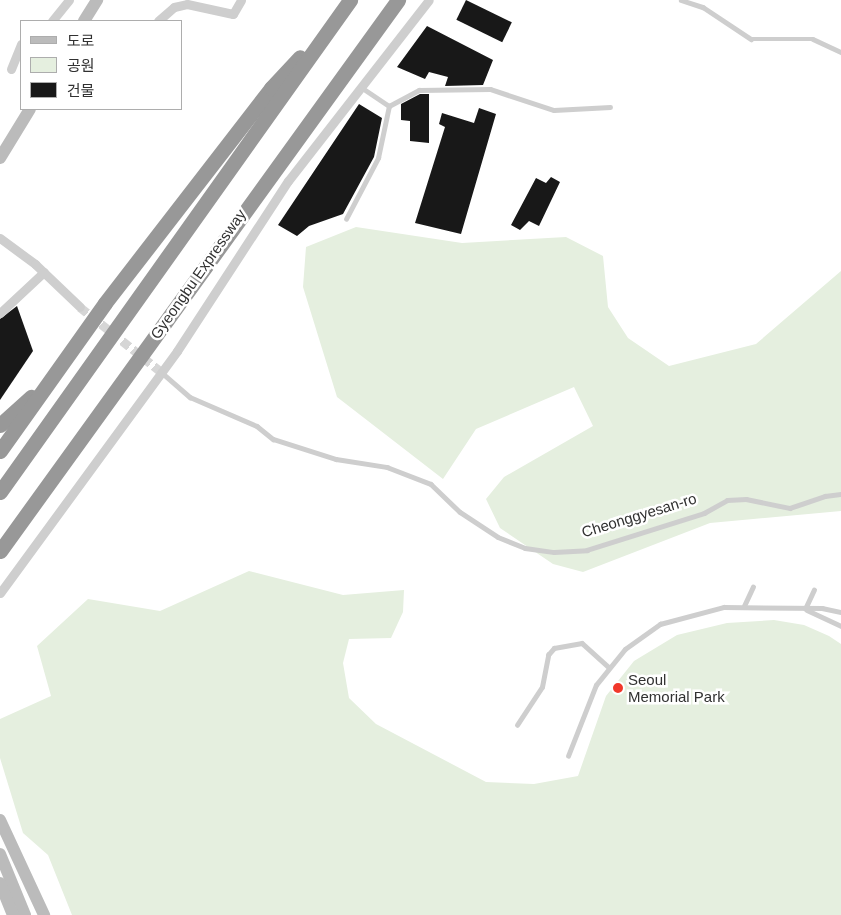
<!DOCTYPE html>
<html>
<head>
<meta charset="utf-8">
<style>
  body { margin:0 }
  #map { position:relative; width:841px; height:915px; overflow:hidden; background:#fff; font-family:Arial,"Noto Sans KR",sans-serif }
  div>[style] { position:absolute }
  [style*='--x'] { left:calc(var(--x)*1px); top:calc(var(--y)*1px); width:calc(var(--w)*1px); rotate:calc(var(--a)*1deg) }
  .green>* { inset:0; background:#e5efdf }
  .building>* { inset:0; background:#181818; transform-origin:0 0 }
  .minor-tunnel>* { height:9px; margin-top:-4.5px; transform-origin:0; background:repeating-linear-gradient(90deg,#d6d6d6 0 9px,transparent 0 13.5px) }
  .service>* { height:4.5px; margin:-2.25px; padding:0 2.25px; transform-origin:2.25px; border-radius:2.25px; background:#cecece }
  .minor>* { height:9px; margin:-4.5px; padding:0 4.5px; transform-origin:4.5px; border-radius:4.5px; background:#cecece }
  .secondary>* { height:12px; margin:-6px; padding:0 6px; transform-origin:6px; border-radius:6px; background:#bbb }
  .motorway>* { height:15px; margin:-7.5px; padding:0 7.5px; transform-origin:7.5px; border-radius:7.5px; background:#989898 }
  .dots>* { width:14px; height:14px; translate:-50% -50%; box-sizing:border-box; border:2px solid #fff; border-radius:50% }
  span { translate:-50% -50%; white-space:nowrap; text-align:center; line-height:1.15; -webkit-text-stroke:5px #fff; paint-order:stroke }
  .street-label { font-size:15px; color:#313131 }
  .poi-label { font-size:15px; color:#313131 }
  .left { translate:0 -50%; text-align:left }
  .legend { position:absolute; left:20px; top:20px; width:162px; height:90px; box-sizing:border-box; background:#fff; border:1px solid #adadad; margin:0; padding:6px 9px; list-style:none; font-size:15px; color:#313131 }
  .legend li { display:flex; align-items:center; gap:10px; height:25px }
  .legend b { width:25px; border:1px solid #adadad }
</style>
</head>
<body>
<div id="map">
  <div class="green">
    <i style="clip-path:polygon(356px 227px,462px 243px,566px 237px,603px 256px,608px 307px,628px 338px,669px 366px,756px 344px,841px 271px,841px 511px,710px 523px,583px 572px,553px 564px,500px 528px,486px 499px,504px 477px,593px 426px,574px 387px,476px 429px,443px 479px,337px 397px,303px 287px,306px 247px)"></i>
    <i style="clip-path:polygon(249px 571px,343px 595px,404px 590px,403px 612px,391px 638px,349px 639px,343px 663px,349px 698px,376px 724px,486px 782px,534px 784px,578px 776px,606px 696px,634px 661px,677px 635px,727px 623px,774px 620px,804px 625px,829px 636px,841px 644px,841px 915px,72px 915px,48px 855px,23px 833px,0 758px,0 719px,51px 696px,37px 646px,88px 599px,160px 611px)"></i>
  </div>
  <div class="building">
    <i style="left:466px;top:0;width:51px;height:22px;rotate:26deg"></i>
    <i style="clip-path:polygon(427px 26px,493px 60px,483px 85px,445px 86px,448px 77px,429px 72px,425px 79px,397px 67px)"></i>
    <i style="clip-path:polygon(420px 94px,429px 94px,429px 143px,410px 141px,410px 121px,401px 120px,401px 104px)"></i>
    <i style="clip-path:polygon(359px 104px,382px 118px,374px 157px,343px 214px,309px 226px,297px 236px,278px 225px)"></i>
    <i style="clip-path:polygon(479px 108px,496px 114px,461px 234px,415px 223px,445px 127px,439px 124px,442px 113px,474px 123px)"></i>
    <i style="clip-path:polygon(551px 177px,560px 182px,539px 226px,529px 221px,520px 230px,511px 225px,536px 178px,546px 183px)"></i>
    <i style="clip-path:polygon(17px 306px,33px 351px,0 400px,0 319px)"></i>
  </div>
  <div class="minor-tunnel">
    <i style="--x:80;--y:307;--w:101;--a:38.6"></i>
  </div>
  <div class="service">
    <i style="--x:681;--y:0;--w:23;--a:18"></i>
    <i style="--x:703;--y:7;--w:58;--a:33.7"></i>
    <i style="--x:751;--y:39;--w:62;--a:0"></i>
    <i style="--x:813;--y:39;--w:31;--a:25"></i>
    <i style="--x:361;--y:87;--w:34;--a:34"></i>
    <i style="--x:389;--y:106;--w:34;--a:-28"></i>
    <i style="--x:419;--y:90;--w:71;--a:-0.8"></i>
    <i style="--x:490;--y:89;--w:67;--a:18.2"></i>
    <i style="--x:554;--y:110;--w:56;--a:-3.1"></i>
    <i style="--x:346;--y:219;--w:69;--a:-62.3"></i>
    <i style="--x:378;--y:158;--w:53;--a:-78.1"></i>
    <i style="--x:160;--y:371;--w:40;--a:41"></i>
    <i style="--x:190;--y:397;--w:73;--a:23.4"></i>
    <i style="--x:257;--y:426;--w:21;--a:39"></i>
    <i style="--x:273;--y:439;--w:66;--a:17.6"></i>
    <i style="--x:336;--y:459;--w:52;--a:8.9"></i>
    <i style="--x:387;--y:467;--w:47;--a:21.1"></i>
    <i style="--x:431;--y:484;--w:40;--a:44"></i>
    <i style="--x:460;--y:512;--w:45;--a:33.3"></i>
    <i style="--x:498;--y:537;--w:29;--a:22"></i>
    <i style="--x:525;--y:548;--w:29;--a:8"></i>
    <i style="--x:554;--y:552;--w:33;--a:-3"></i>
    <i style="--x:587;--y:550;--w:123;--a:-17.5"></i>
    <i style="--x:704;--y:513;--w:26;--a:-29"></i>
    <i style="--x:727;--y:500;--w:19;--a:-3"></i>
    <i style="--x:746;--y:499;--w:45;--a:11.6"></i>
    <i style="--x:790;--y:508;--w:37;--a:-19"></i>
    <i style="--x:825;--y:496;--w:16;--a:-7"></i>
    <i style="--x:744;--y:606;--w:21;--a:-65"></i>
    <i style="--x:805;--y:609;--w:21;--a:-65"></i>
    <i style="--x:807;--y:610;--w:38;--a:25"></i>
    <i style="--x:517;--y:725;--w:45;--a:-56.7"></i>
    <i style="--x:542;--y:687;--w:33;--a:-79"></i>
    <i style="--x:548;--y:655;--w:9;--a:-49"></i>
    <i style="--x:554;--y:648;--w:28;--a:-10"></i>
    <i style="--x:582;--y:643;--w:36;--a:42"></i>
    <i style="--x:568;--y:756;--w:76;--a:-68.5"></i>
    <i style="--x:596;--y:685;--w:46;--a:-51.1"></i>
    <i style="--x:625;--y:649;--w:43;--a:-35.5"></i>
    <i style="--x:660;--y:624;--w:66;--a:-14.9"></i>
    <i style="--x:724;--y:607;--w:98;--a:0.6"></i>
    <i style="--x:822;--y:608;--w:19;--a:12"></i>
  </div>
  <div class="minor">
    <i style="--x:52;--y:21;--w:27;--a:-51"></i>
    <i style="--x:158;--y:21;--w:21;--a:-41"></i>
    <i style="--x:174;--y:7;--w:13;--a:-13"></i>
    <i style="--x:187;--y:4;--w:47;--a:12.3"></i>
    <i style="--x:233;--y:14;--w:16;--a:-60"></i>
    <i style="--x:11;--y:69;--w:27;--a:-68"></i>
    <i style="--x:0;--y:238;--w:44;--a:36.6"></i>
    <i style="--x:35;--y:264;--w:62;--a:43.7"></i>
    <i style="--x:0;--y:313;--w:60;--a:-43"></i>
    <i style="--x:0;--y:593;--w:300;--a:-53.8"></i>
    <i style="--x:177;--y:351;--w:203;--a:-56.9"></i>
    <i style="--x:288;--y:181;--w:229;--a:-52.1"></i>
  </div>
  <div class="secondary">
    <i style="--x:84;--y:21;--w:25;--a:-58"></i>
    <i style="--x:0;--y:158;--w:57;--a:-58.5"></i>
    <i style="--x:0;--y:820;--w:105;--a:65.1"></i>
    <i style="--x:0;--y:854;--w:66;--a:67.7"></i>
    <i style="--x:0;--y:883;--w:35;--a:68"></i>
  </div>
  <div class="motorway">
    <i style="--x:0;--y:425;--w:42;--a:-42.1"></i>
    <i style="--x:0;--y:451;--w:181;--a:-54.6"></i>
    <i style="--x:105;--y:303;--w:272;--a:-52.3"></i>
    <i style="--x:271;--y:88;--w:42;--a:-46.9"></i>
    <i style="--x:0;--y:492;--w:604;--a:-54.57"></i>
    <i style="--x:0;--y:551;--w:680;--a:-54.16"></i>
  </div>
  <div class="dots">
    <i style="left:618px;top:688px;background:#f1382b"></i>
  </div>
  <div class="street-label">
    <span style="left:198px;top:274px;rotate:-55deg">Gyeongbu Expressway</span>
    <span style="left:639px;top:515px;rotate:-17deg">Cheonggyesan-ro</span>
  </div>
  <div class="poi-label">
    <span class="left" style="left:628px;top:688px">Seoul<br>Memorial Park</span>
  </div>
  <ul class="legend">
  <li><b style="height:6px;background:#bbb"></b>도로</li>
  <li><b style="height:14px;background:#e5efdf"></b>공원</li>
  <li><b style="height:14px;background:#181818"></b>건물</li>
  </ul>
</div>
</body>
</html>
